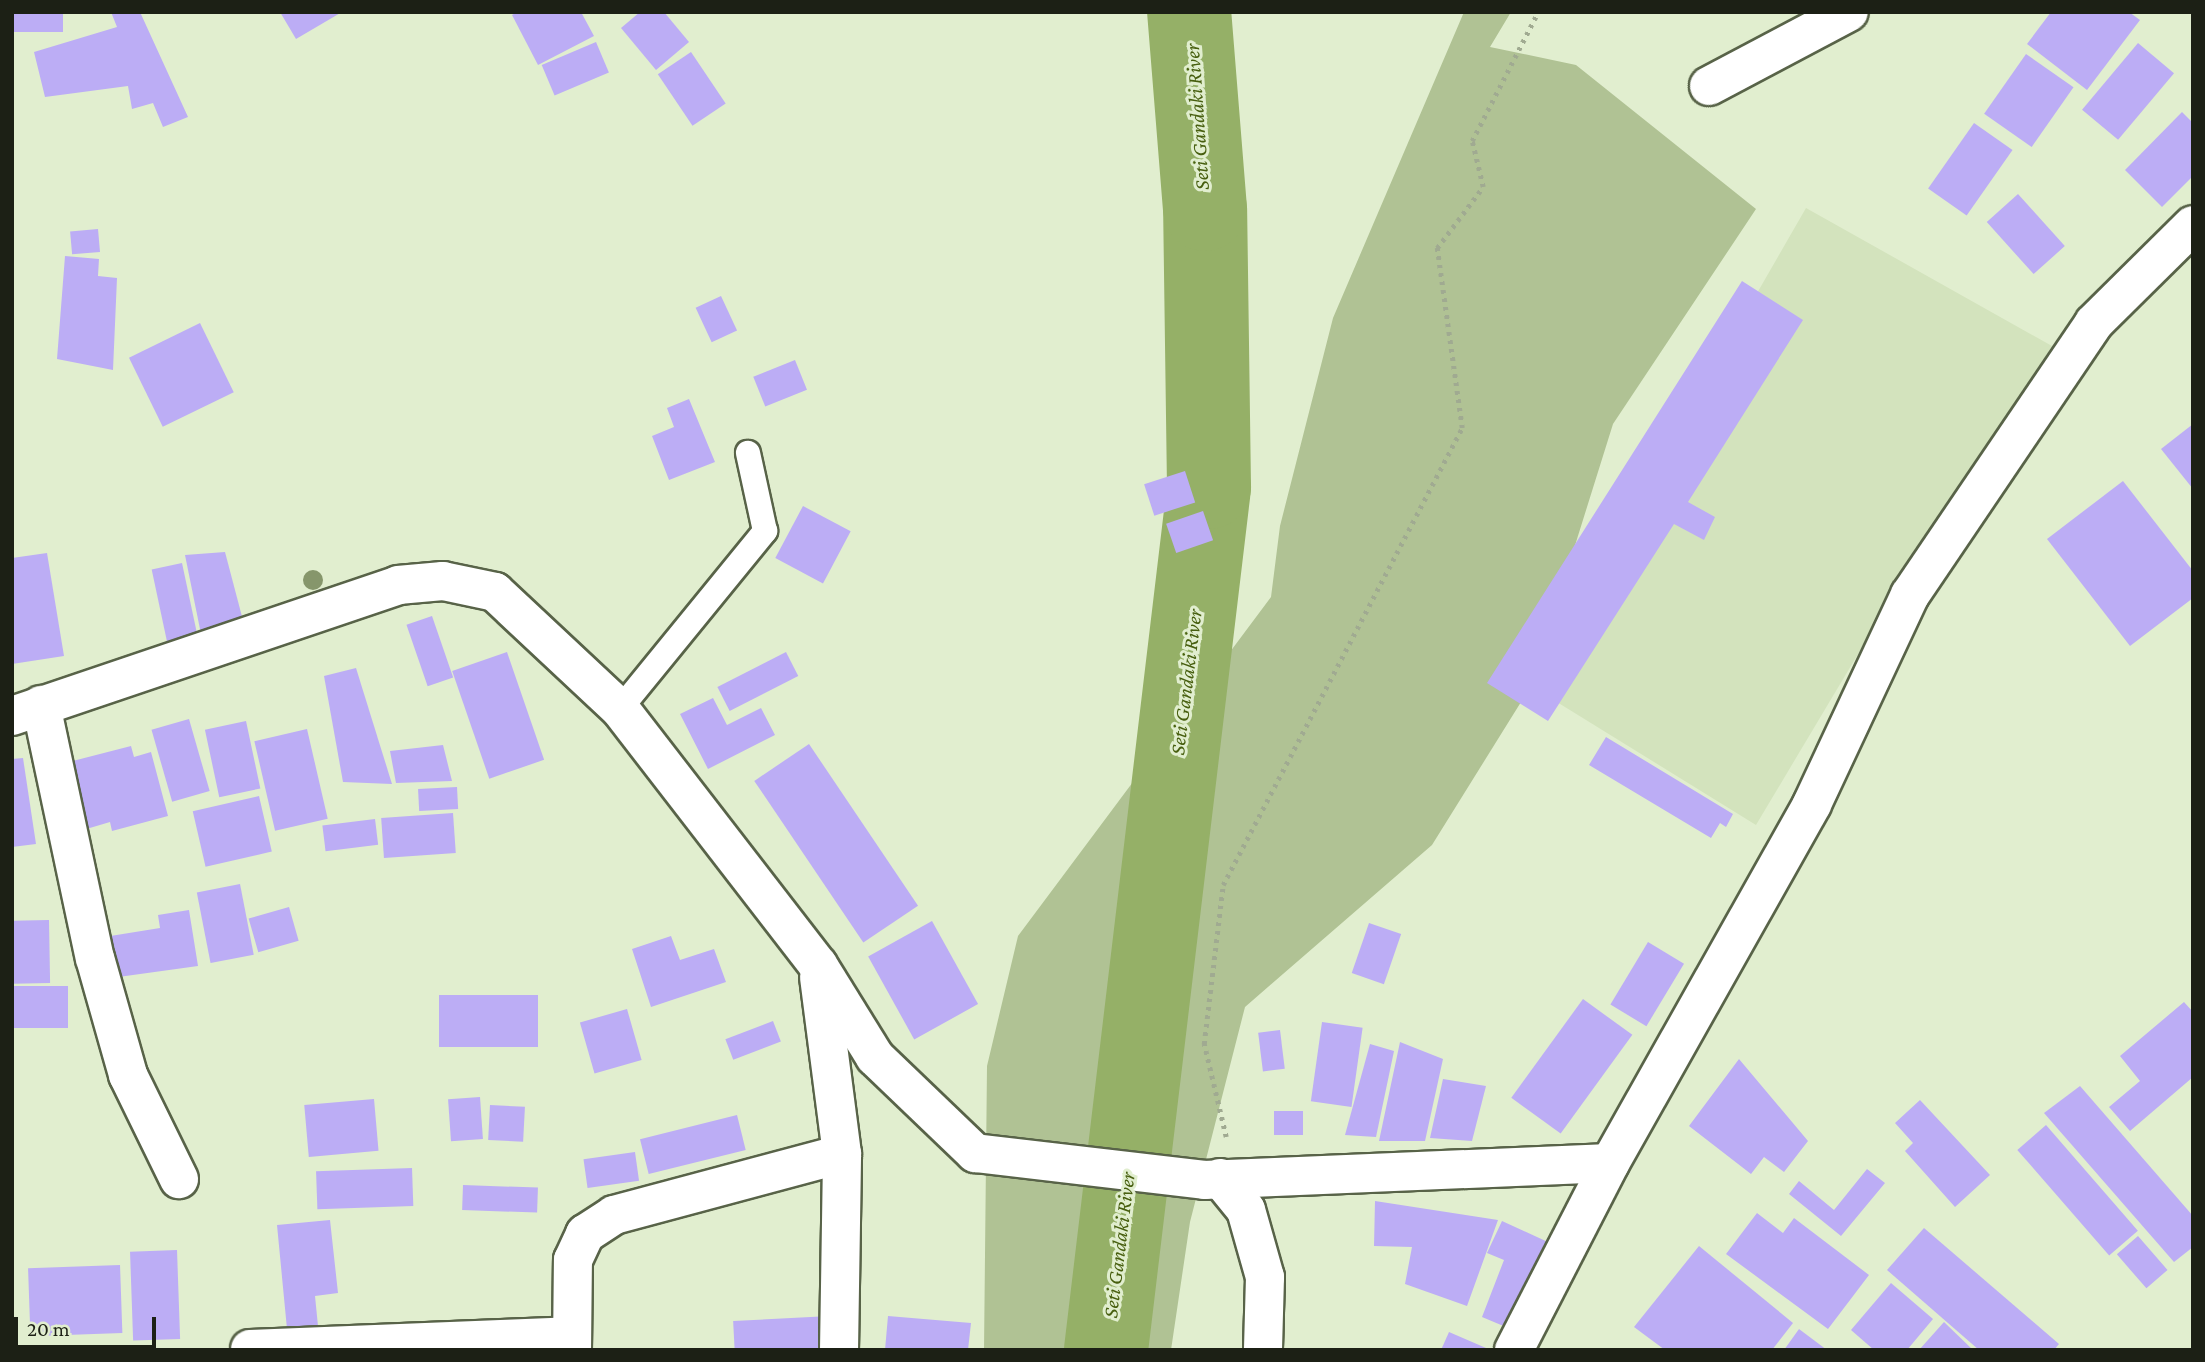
<!DOCTYPE html>
<html>
<head>
<meta charset="utf-8">
<style>
  body { margin:0 }
  #map { position:relative; width:2205px; height:1362px; overflow:hidden; background:#e1eecf; font-family:"Crimson Pro",serif }
  div>[style] { position:absolute }
  [style*='--x'] { left:calc(var(--x)*1px); top:calc(var(--y)*1px); width:calc(var(--w)*1px); rotate:calc(var(--a)*1deg) }
  .built>* { inset:0; background:#d3e3bd }
  .green>* { inset:0; background:#b0c294 }
  .river>* { height:84px; margin:-42px; padding:0 42px; transform-origin:42px; border-radius:42px; background:#95b067 }
  .building>* { inset:0; background:#bcadf5; transform-origin:0 0 }
  .path>* { height:4.5px; margin-top:-2.25px; transform-origin:0; background:repeating-linear-gradient(90deg,#a0aa91 0 3.5px,transparent 0 8.5px) }
  .roads { filter:drop-shadow(2px 0 #586348) drop-shadow(-2px 0 #586348) drop-shadow(0 2px #586348) drop-shadow(0 -2px #586348) }
  .service>* { height:24px; margin:-12px; padding:0 12px; transform-origin:12px; border-radius:12px; background:#fff }
  .minor>* { height:38px; margin:-19px; padding:0 19px; transform-origin:19px; border-radius:19px; background:#fff }
  .trees>* { width:20px; height:20px; margin:-10px; border-radius:50%; background:#86966b }
  span { translate:-50% -50%; white-space:nowrap; text-align:center; line-height:1.15; -webkit-text-stroke:6px #e1eecf; paint-order:stroke }
  .water-label { font-size:21px; color:#475f0f; font-style:italic }
  .frame { position:absolute; inset:0; border:14px solid #1c2015; pointer-events:none }
  .scale { position:absolute; left:14px; top:1317px; width:142px; height:32px; box-sizing:border-box; border:4px solid #1c2015; border-top:0; padding-left:9px; font-size:21px; line-height:24px; white-space:nowrap; color:#1c2015; -webkit-text-stroke:5px #e1eecf; paint-order:stroke }
</style>
</head>
<body>
<div id="map">
  <div class="built">
    <i style="clip-path:polygon(1806px 208px,2052px 346px,1898px 587px,1756px 825px,1531px 686px)"></i>
  </div>
  <div class="green">
    <i style="clip-path:polygon(1464px 12px,1511px 12px,1490px 47px,1576px 65px,1756px 209px,1613px 424px,1531px 686px,1432px 845px,1245px 1007px,1190px 1222px,1171px 1350px,984px 1350px,987px 1066px,1018px 936px,1271px 597px,1280px 526px,1333px 318px)"></i>
  </div>
  <div class="river">
    <i style="--x:1106;--y:1350;--w:869;--a:-83.19"></i>
    <i style="--x:1209;--y:487;--w:278;--a:-90.8"></i>
    <i style="--x:1205;--y:209;--w:198;--a:-94.6"></i>
  </div>
  <div class="building">
    <i style="left:12px;top:12px;width:51px;height:20px"></i>
    <i style="clip-path:polygon(111px 12px,140px 12px,188px 117px,163px 127px,153px 103px,132px 109px,128px 86px,45px 97px,34px 52px,117px 27px)"></i>
    <i style="clip-path:polygon(280px 12px,342px 12px,296px 39px)"></i>
    <i style="clip-path:polygon(517px 12px,581px 12px,594px 36px,538px 65px,512px 15px)"></i>
    <i style="clip-path:polygon(640px 12px,664px 12px,689px 42px,656px 70px,621px 28px)"></i>
    <i style="clip-path:polygon(2051px 12px,2129px 12px,2140px 20px,2087px 90px,2027px 44px)"></i>
    <i style="left:596px;top:42px;width:33px;height:59px;rotate:67deg"></i>
    <i style="left:2138px;top:43px;width:47px;height:87px;rotate:40deg"></i>
    <i style="left:691px;top:52px;width:62px;height:40px;rotate:56deg"></i>
    <i style="left:2026px;top:54px;width:58px;height:73px;rotate:35deg"></i>
    <i style="clip-path:polygon(2182px 112px,2193px 123px,2193px 176px,2162px 207px,2125px 170px)"></i>
    <i style="left:1974px;top:123px;width:47px;height:80px;rotate:35deg"></i>
    <i style="left:2018px;top:194px;width:70px;height:42px;rotate:48deg"></i>
    <i style="left:98px;top:229px;width:23px;height:28px;rotate:85deg"></i>
    <i style="clip-path:polygon(65px 256px,99px 259px,98px 276px,117px 278px,113px 370px,57px 359px)"></i>
    <i style="clip-path:polygon(1742px 281px,1803px 320px,1688px 502px,1715px 517px,1704px 540px,1674px 524px,1548px 721px,1487px 683px)"></i>
    <i style="left:721px;top:296px;width:38px;height:28px;rotate:65deg"></i>
    <i style="left:200px;top:323px;width:77px;height:79px;rotate:64deg"></i>
    <i style="left:795px;top:360px;width:32px;height:45px;rotate:68deg"></i>
    <i style="clip-path:polygon(689px 399px,715px 462px,669px 480px,652px 436px,674px 427px,667px 408px)"></i>
    <i style="clip-path:polygon(2193px 424px,2193px 489px,2161px 449px)"></i>
    <i style="left:1185px;top:471px;width:33px;height:43px;rotate:72deg"></i>
    <i style="clip-path:polygon(2123px 481px,2193px 571px,2193px 598px,2130px 646px,2047px 539px)"></i>
    <i style="left:803px;top:506px;width:54px;height:59px;rotate:28deg"></i>
    <i style="left:1203px;top:511px;width:31px;height:39px;rotate:71deg"></i>
    <i style="clip-path:polygon(225px 552px,245px 628px,202px 639px,185px 555px)"></i>
    <i style="clip-path:polygon(47px 553px,64px 656px,12px 664px,12px 558px)"></i>
    <i style="left:182px;top:563px;width:78px;height:31px;rotate:78deg"></i>
    <i style="left:432px;top:616px;width:65px;height:27px;rotate:71deg"></i>
    <i style="left:507px;top:652px;width:114px;height:58px;rotate:71deg"></i>
    <i style="left:786px;top:652px;width:27px;height:77px;rotate:63deg"></i>
    <i style="clip-path:polygon(356px 668px,392px 784px,343px 782px,324px 676px)"></i>
    <i style="clip-path:polygon(713px 698px,727px 725px,761px 708px,775px 735px,708px 769px,680px 714px)"></i>
    <i style="left:189px;top:719px;width:75px;height:39px;rotate:74deg"></i>
    <i style="left:246px;top:721px;width:69px;height:42px;rotate:78deg"></i>
    <i style="left:307px;top:729px;width:92px;height:54px;rotate:77deg"></i>
    <i style="clip-path:polygon(1606px 737px,1733px 814px,1726px 827px,1720px 823px,1711px 838px,1589px 765px)"></i>
    <i style="left:809px;top:744px;width:195px;height:66px;rotate:56deg"></i>
    <i style="clip-path:polygon(443px 745px,452px 781px,396px 783px,390px 751px)"></i>
    <i style="clip-path:polygon(131px 746px,134px 757px,151px 752px,168px 816px,112px 831px,110px 822px,83px 830px,65px 763px)"></i>
    <i style="clip-path:polygon(23px 758px,36px 844px,12px 847px,12px 759px)"></i>
    <i style="left:457px;top:787px;width:22px;height:39px;rotate:87deg"></i>
    <i style="left:259px;top:796px;width:57px;height:68px;rotate:77deg"></i>
    <i style="left:453px;top:813px;width:40px;height:72px;rotate:86deg"></i>
    <i style="left:375px;top:819px;width:26px;height:53px;rotate:83deg"></i>
    <i style="left:240px;top:884px;width:72px;height:44px;rotate:79deg"></i>
    <i style="left:289px;top:907px;width:35px;height:42px;rotate:74deg"></i>
    <i style="clip-path:polygon(189px 910px,198px 966px,104px 979px,98px 938px,160px 928px,158px 915px)"></i>
    <i style="left:49px;top:920px;width:63px;height:37px;rotate:89deg"></i>
    <i style="left:932px;top:921px;width:95px;height:73px;rotate:61deg"></i>
    <i style="left:1369px;top:923px;width:34px;height:53px;rotate:19deg"></i>
    <i style="clip-path:polygon(671px 936px,680px 960px,714px 949px,726px 982px,651px 1007px,632px 949px)"></i>
    <i style="left:1648px;top:942px;width:42px;height:73px;rotate:31deg"></i>
    <i style="left:12px;top:986px;width:56px;height:42px"></i>
    <i style="left:439px;top:995px;width:99px;height:52px"></i>
    <i style="left:1583px;top:999px;width:61px;height:122px;rotate:36deg"></i>
    <i style="clip-path:polygon(2184px 1002px,2193px 1012px,2193px 1077px,2130px 1131px,2109px 1107px,2140px 1081px,2120px 1056px)"></i>
    <i style="left:627px;top:1009px;width:53px;height:49px;rotate:74deg"></i>
    <i style="left:773px;top:1021px;width:22px;height:51px;rotate:69deg"></i>
    <i style="left:1322px;top:1022px;width:41px;height:80px;rotate:8deg"></i>
    <i style="left:1280px;top:1030px;width:39px;height:22px;rotate:83deg"></i>
    <i style="clip-path:polygon(1400px 1042px,1443px 1059px,1425px 1141px,1379px 1141px)"></i>
    <i style="clip-path:polygon(1370px 1044px,1394px 1051px,1376px 1137px,1345px 1135px)"></i>
    <i style="clip-path:polygon(1739px 1059px,1808px 1141px,1784px 1172px,1764px 1157px,1751px 1174px,1689px 1126px)"></i>
    <i style="clip-path:polygon(1443px 1079px,1486px 1086px,1472px 1141px,1430px 1138px)"></i>
    <i style="clip-path:polygon(2080px 1086px,2193px 1216px,2193px 1247px,2174px 1262px,2044px 1113px)"></i>
    <i style="left:480px;top:1097px;width:42px;height:32px;rotate:86deg"></i>
    <i style="left:374px;top:1099px;width:52px;height:70px;rotate:85deg"></i>
    <i style="clip-path:polygon(1920px 1100px,1990px 1175px,1955px 1207px,1905px 1151px,1913px 1143px,1895px 1123px)"></i>
    <i style="left:490px;top:1105px;width:35px;height:35px;rotate:3deg"></i>
    <i style="left:1274px;top:1111px;width:29px;height:24px"></i>
    <i style="left:737px;top:1115px;width:36px;height:100px;rotate:76deg"></i>
    <i style="left:2046px;top:1125px;width:140px;height:38px;rotate:49deg"></i>
    <i style="left:635px;top:1152px;width:29px;height:52px;rotate:82deg"></i>
    <i style="left:412px;top:1168px;width:38px;height:96px;rotate:88deg"></i>
    <i style="clip-path:polygon(1867px 1169px,1885px 1183px,1841px 1236px,1789px 1194px,1799px 1181px,1834px 1210px)"></i>
    <i style="left:463px;top:1185px;width:75px;height:25px;rotate:2deg"></i>
    <i style="clip-path:polygon(1375px 1201px,1498px 1220px,1467px 1306px,1405px 1284px,1412px 1247px,1374px 1246px)"></i>
    <i style="clip-path:polygon(1757px 1213px,1783px 1233px,1794px 1218px,1869px 1275px,1828px 1329px,1726px 1254px)"></i>
    <i style="clip-path:polygon(330px 1220px,338px 1293px,315px 1296px,318px 1326px,287px 1329px,277px 1225px)"></i>
    <i style="clip-path:polygon(1502px 1221px,1550px 1243px,1513px 1330px,1482px 1317px,1504px 1260px,1487px 1253px)"></i>
    <i style="clip-path:polygon(1924px 1228px,2059px 1344px,2054px 1350px,1979px 1350px,1887px 1270px)"></i>
    <i style="left:2138px;top:1236px;width:45px;height:28px;rotate:49deg"></i>
    <i style="clip-path:polygon(1699px 1246px,1793px 1323px,1772px 1350px,1665px 1350px,1634px 1327px)"></i>
    <i style="left:177px;top:1250px;width:89px;height:47px;rotate:88deg"></i>
    <i style="left:120px;top:1265px;width:68px;height:92px;rotate:88deg"></i>
    <i style="clip-path:polygon(1891px 1283px,1933px 1319px,1907px 1350px,1874px 1350px,1851px 1330px)"></i>
    <i style="left:830px;top:1316px;width:34px;height:97px;rotate:87deg"></i>
    <i style="clip-path:polygon(888px 1316px,971px 1323px,968px 1350px,885px 1350px)"></i>
    <i style="clip-path:polygon(1944px 1322px,1973px 1350px,1919px 1350px)"></i>
    <i style="clip-path:polygon(1799px 1329px,1827px 1350px,1784px 1350px)"></i>
    <i style="clip-path:polygon(1449px 1332px,1486px 1348px,1485px 1350px,1441px 1350px)"></i>
  </div>
  <div class="path">
    <i style="--x:1226;--y:1137;--w:96;--a:-103.3"></i>
    <i style="--x:1204;--y:1044;--w:160;--a:-83.2"></i>
    <i style="--x:1223;--y:885;--w:516;--a:-62.39"></i>
    <i style="--x:1462;--y:428;--w:182;--a:-97.9"></i>
    <i style="--x:1437;--y:248;--w:76;--a:-53"></i>
    <i style="--x:1483;--y:187;--w:47;--a:-103.4"></i>
    <i style="--x:1472;--y:141;--w:145;--a:-62.9"></i>
  </div>
  <div class="roads">
    <div class="service">
      <i style="--x:620;--y:709;--w:230;--a:-50.8"></i>
      <i style="--x:765;--y:531;--w:80;--a:-102.3"></i>
    </div>
    <div class="minor">
      <i style="--x:1709;--y:86;--w:158;--a:-27.9"></i>
      <i style="--x:41;--y:705;--w:259;--a:78"></i>
      <i style="--x:95;--y:958;--w:122;--a:74.2"></i>
      <i style="--x:128;--y:1075;--w:116;--a:63.9"></i>
      <i style="--x:12;--y:716;--w:408;--a:-18.7"></i>
      <i style="--x:398;--y:585;--w:45;--a:-5.1"></i>
      <i style="--x:443;--y:581;--w:53;--a:11.9"></i>
      <i style="--x:495;--y:592;--w:171;--a:43.1"></i>
      <i style="--x:620;--y:709;--w:324;--a:52.3"></i>
      <i style="--x:818;--y:965;--w:108;--a:58.2"></i>
      <i style="--x:875;--y:1057;--w:139;--a:43.8"></i>
      <i style="--x:975;--y:1153;--w:231;--a:6.7"></i>
      <i style="--x:1204;--y:1180;--w:406;--a:-2.4"></i>
      <i style="--x:1220;--y:1178;--w:41;--a:50.9"></i>
      <i style="--x:1246;--y:1210;--w:70;--a:74.2"></i>
      <i style="--x:1265;--y:1277;--w:73;--a:91.6"></i>
      <i style="--x:250;--y:1349;--w:320;--a:-2.3"></i>
      <i style="--x:572;--y:1350;--w:90;--a:-89.4"></i>
      <i style="--x:573;--y:1260;--w:29;--a:-65"></i>
      <i style="--x:585;--y:1234;--w:35;--a:-33"></i>
      <i style="--x:614;--y:1215;--w:236;--a:-15"></i>
      <i style="--x:842;--y:1154;--w:178;--a:-97.4"></i>
      <i style="--x:839;--y:1350;--w:196;--a:-89.1"></i>
      <i style="--x:1514;--y:1350;--w:210;--a:-62.8"></i>
      <i style="--x:1610;--y:1163;--w:412;--a:-60.6"></i>
      <i style="--x:1812;--y:804;--w:231;--a:-64.9"></i>
      <i style="--x:1910;--y:595;--w:328;--a:-55.9"></i>
      <i style="--x:2094;--y:323;--w:139;--a:-44.7"></i>
    </div>
  </div>
  <div class="trees">
    <i style="left:313px;top:580px"></i>
  </div>
  <div class="water-label">
    <span style="left:1197px;top:117px;rotate:-94deg">Seti Gandaki River</span>
    <span style="left:1186px;top:682px;rotate:-83deg">Seti Gandaki River</span>
    <span style="left:1119px;top:1245px;rotate:-83deg">Seti Gandaki River</span>
  </div>
  <div class="frame"></div>
  <div class="scale">20 m</div>
</div>
</body>
</html>
